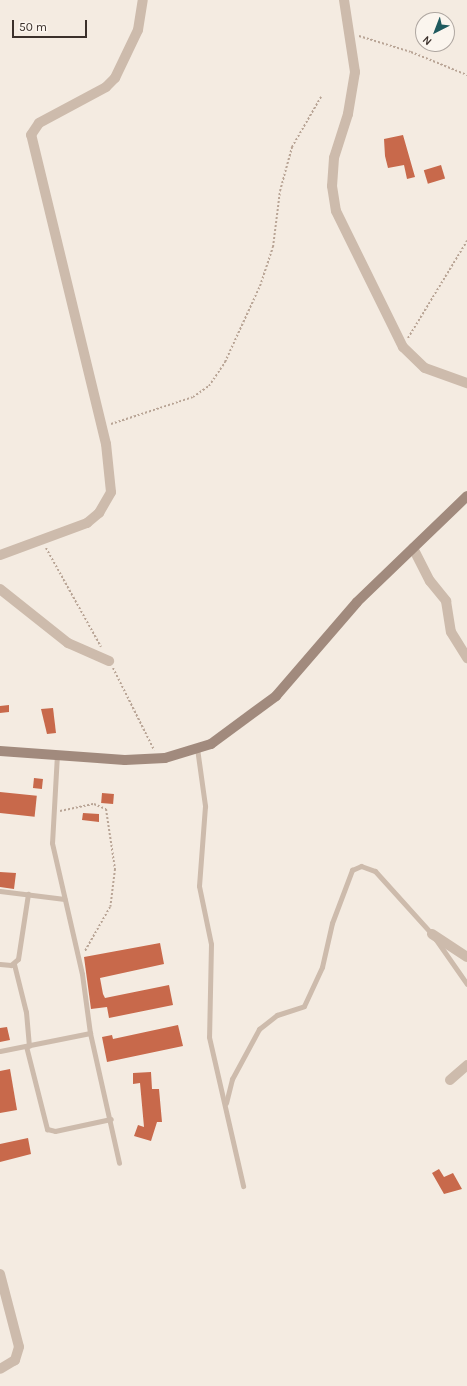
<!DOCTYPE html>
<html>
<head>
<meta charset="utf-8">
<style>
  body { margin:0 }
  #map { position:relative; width:467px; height:1386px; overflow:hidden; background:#f4ebe1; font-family:Karla,sans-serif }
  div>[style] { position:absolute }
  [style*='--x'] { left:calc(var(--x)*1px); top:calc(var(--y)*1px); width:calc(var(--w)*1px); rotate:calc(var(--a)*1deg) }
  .building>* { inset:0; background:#c8694b; transform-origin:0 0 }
  .path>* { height:2px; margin-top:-1px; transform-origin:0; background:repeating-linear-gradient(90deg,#b9a596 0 2px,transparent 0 4px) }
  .lane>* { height:5px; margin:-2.5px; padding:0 2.5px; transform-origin:2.5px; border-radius:2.5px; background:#cdbbac }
  .street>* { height:10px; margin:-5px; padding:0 5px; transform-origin:5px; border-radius:5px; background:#cdbbac }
  .secondary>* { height:10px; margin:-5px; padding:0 5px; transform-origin:5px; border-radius:5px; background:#a18a7d }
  span { translate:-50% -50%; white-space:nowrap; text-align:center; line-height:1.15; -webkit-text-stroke:3.5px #fbf5ee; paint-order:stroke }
  .north { position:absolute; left:415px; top:12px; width:40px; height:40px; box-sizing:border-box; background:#fbf5ee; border:1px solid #aea6a0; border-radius:50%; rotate:222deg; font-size:11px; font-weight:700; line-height:16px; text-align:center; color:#3b302b }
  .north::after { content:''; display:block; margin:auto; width:14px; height:18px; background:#1f5a5e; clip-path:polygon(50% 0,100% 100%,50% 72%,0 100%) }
  .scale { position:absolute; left:12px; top:20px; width:75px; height:18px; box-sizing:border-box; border:2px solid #3b302b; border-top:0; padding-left:5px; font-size:12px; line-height:14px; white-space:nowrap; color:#3b302b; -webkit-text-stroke:3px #fbf5ee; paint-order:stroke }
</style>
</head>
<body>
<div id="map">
  <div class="building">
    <i style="clip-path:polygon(403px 135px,415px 177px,407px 179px,404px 165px,388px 168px,385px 156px,384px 139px)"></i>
    <i style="left:441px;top:165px;width:14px;height:18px;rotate:73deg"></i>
    <i style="clip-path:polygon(9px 705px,9px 712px,0 713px,0 706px)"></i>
    <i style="clip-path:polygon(53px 708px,56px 733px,47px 734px,41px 709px)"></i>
    <i style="left:34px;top:778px;width:9px;height:10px;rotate:6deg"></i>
    <i style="left:0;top:792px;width:37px;height:21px;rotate:6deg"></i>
    <i style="left:102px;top:793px;width:12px;height:10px;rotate:5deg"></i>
    <i style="clip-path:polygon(83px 813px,99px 814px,99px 822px,82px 820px)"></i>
    <i style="clip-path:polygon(0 872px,16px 873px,14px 889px,0 887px)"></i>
    <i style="clip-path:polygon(160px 943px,164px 964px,100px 978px,103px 994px,105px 998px,169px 985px,173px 1005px,109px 1018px,107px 1007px,91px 1009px,84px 957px)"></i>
    <i style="clip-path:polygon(178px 1025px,183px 1046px,107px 1062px,102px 1037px,112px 1035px,113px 1039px)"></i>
    <i style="clip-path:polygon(7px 1027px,10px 1040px,0 1042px,0 1028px)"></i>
    <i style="clip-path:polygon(10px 1069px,17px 1110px,0 1113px,0 1071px)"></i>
    <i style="clip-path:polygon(151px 1072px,152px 1089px,159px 1089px,162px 1122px,157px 1122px,151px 1141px,134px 1136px,138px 1125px,144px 1127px,140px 1083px,133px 1084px,133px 1073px)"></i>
    <i style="clip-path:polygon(28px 1138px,31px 1154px,0 1162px,0 1144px)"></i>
    <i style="clip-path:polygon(439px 1169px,444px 1177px,453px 1173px,462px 1189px,444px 1194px,432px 1173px)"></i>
  </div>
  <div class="path">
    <i style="--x:359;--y:36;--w:54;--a:17.1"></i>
    <i style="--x:411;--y:52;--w:61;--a:22.3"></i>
    <i style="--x:408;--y:338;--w:114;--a:-58.7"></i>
    <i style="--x:111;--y:424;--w:86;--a:-18.2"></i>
    <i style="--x:193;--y:397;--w:19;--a:-35"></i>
    <i style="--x:209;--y:386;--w:29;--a:-56"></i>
    <i style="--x:225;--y:362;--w:84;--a:-65.3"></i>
    <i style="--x:260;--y:286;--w:41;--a:-71.6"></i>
    <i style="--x:273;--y:247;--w:56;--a:-82.9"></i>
    <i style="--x:280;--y:191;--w:46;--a:-74.7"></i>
    <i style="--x:292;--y:147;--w:58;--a:-59.9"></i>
    <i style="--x:46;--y:548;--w:113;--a:60.9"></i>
    <i style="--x:113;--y:668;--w:92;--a:63.4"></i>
    <i style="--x:60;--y:811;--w:35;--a:-12"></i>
    <i style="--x:94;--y:804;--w:13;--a:23"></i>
    <i style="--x:106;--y:809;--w:61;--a:81.5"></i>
    <i style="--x:115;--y:869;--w:38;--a:97"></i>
    <i style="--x:110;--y:907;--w:51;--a:119.6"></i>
  </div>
  <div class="lane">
    <i style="--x:197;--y:748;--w:59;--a:82.1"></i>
    <i style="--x:205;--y:806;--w:80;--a:94.3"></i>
    <i style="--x:199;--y:886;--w:59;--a:78.3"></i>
    <i style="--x:211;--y:944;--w:93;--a:91.2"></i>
    <i style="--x:209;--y:1037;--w:153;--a:77.1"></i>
    <i style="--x:57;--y:754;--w:89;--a:93.2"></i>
    <i style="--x:52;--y:843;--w:134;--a:77.1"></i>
    <i style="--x:82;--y:974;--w:60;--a:82.3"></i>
    <i style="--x:90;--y:1033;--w:133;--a:77.4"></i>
    <i style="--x:0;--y:891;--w:65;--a:7"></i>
    <i style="--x:0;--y:964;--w:11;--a:5"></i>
    <i style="--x:11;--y:965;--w:9;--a:-41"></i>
    <i style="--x:18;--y:959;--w:66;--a:-81.3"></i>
    <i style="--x:14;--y:964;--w:49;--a:76"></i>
    <i style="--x:26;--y:1012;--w:34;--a:85"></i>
    <i style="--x:26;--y:1046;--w:86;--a:75.8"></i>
    <i style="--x:47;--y:1129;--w:8;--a:14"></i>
    <i style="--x:55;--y:1131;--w:57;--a:-12.1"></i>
    <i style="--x:0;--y:1051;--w:92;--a:-11.3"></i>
    <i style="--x:226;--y:1103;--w:25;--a:-76"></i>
    <i style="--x:232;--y:1079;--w:57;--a:-61.6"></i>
    <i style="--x:259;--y:1029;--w:23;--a:-38"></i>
    <i style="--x:277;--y:1015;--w:28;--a:-18"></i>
    <i style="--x:304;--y:1006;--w:43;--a:-65.2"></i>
    <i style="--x:322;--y:967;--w:45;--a:-77.2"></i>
    <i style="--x:332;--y:923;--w:57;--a:-69.3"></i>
    <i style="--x:352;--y:870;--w:10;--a:-24"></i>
    <i style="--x:361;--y:866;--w:15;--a:20"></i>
    <i style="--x:375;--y:871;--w:85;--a:47.9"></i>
    <i style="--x:432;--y:934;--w:61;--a:55"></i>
  </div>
  <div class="street">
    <i style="--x:344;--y:0;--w:73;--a:81.3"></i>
    <i style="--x:355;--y:72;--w:43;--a:99.5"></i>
    <i style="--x:348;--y:114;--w:46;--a:107.7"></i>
    <i style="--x:334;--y:158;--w:28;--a:94"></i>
    <i style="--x:332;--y:186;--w:25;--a:81"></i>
    <i style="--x:336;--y:211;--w:152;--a:63.8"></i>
    <i style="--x:403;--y:347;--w:30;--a:44"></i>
    <i style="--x:425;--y:368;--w:45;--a:19.7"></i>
    <i style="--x:413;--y:548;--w:37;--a:63"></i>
    <i style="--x:430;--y:581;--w:26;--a:51"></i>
    <i style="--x:446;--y:601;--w:31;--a:81"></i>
    <i style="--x:451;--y:632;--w:31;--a:58"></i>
    <i style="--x:0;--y:555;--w:93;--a:-20.2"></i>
    <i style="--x:87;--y:523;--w:16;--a:-40"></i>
    <i style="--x:99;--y:513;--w:24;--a:-60"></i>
    <i style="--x:111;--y:492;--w:48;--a:-95.9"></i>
    <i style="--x:106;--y:444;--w:318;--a:-103.6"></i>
    <i style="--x:31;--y:135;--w:14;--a:-56"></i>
    <i style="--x:39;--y:123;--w:76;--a:-28.2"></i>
    <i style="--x:106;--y:87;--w:13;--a:-45"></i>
    <i style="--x:115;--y:78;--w:53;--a:-64.4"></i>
    <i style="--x:138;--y:30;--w:30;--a:-81"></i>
    <i style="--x:0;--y:589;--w:87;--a:38.5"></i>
    <i style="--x:68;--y:643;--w:45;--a:23.7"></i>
    <i style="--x:432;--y:934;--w:42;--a:33.3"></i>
    <i style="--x:450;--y:1080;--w:23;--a:-41"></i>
    <i style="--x:0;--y:1274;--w:75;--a:75.4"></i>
    <i style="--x:19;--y:1347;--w:14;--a:107"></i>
    <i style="--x:15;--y:1360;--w:17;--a:149"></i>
  </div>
  <div class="secondary">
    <i style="--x:0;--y:751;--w:125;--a:4.1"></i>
    <i style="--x:125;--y:760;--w:40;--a:-2.9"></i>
    <i style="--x:165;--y:758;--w:48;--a:-16.9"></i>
    <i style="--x:211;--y:744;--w:81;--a:-36.4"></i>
    <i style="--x:276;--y:696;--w:124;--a:-49.2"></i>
    <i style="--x:357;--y:602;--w:153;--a:-43.9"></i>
  </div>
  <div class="north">N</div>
  <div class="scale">50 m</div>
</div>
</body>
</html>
